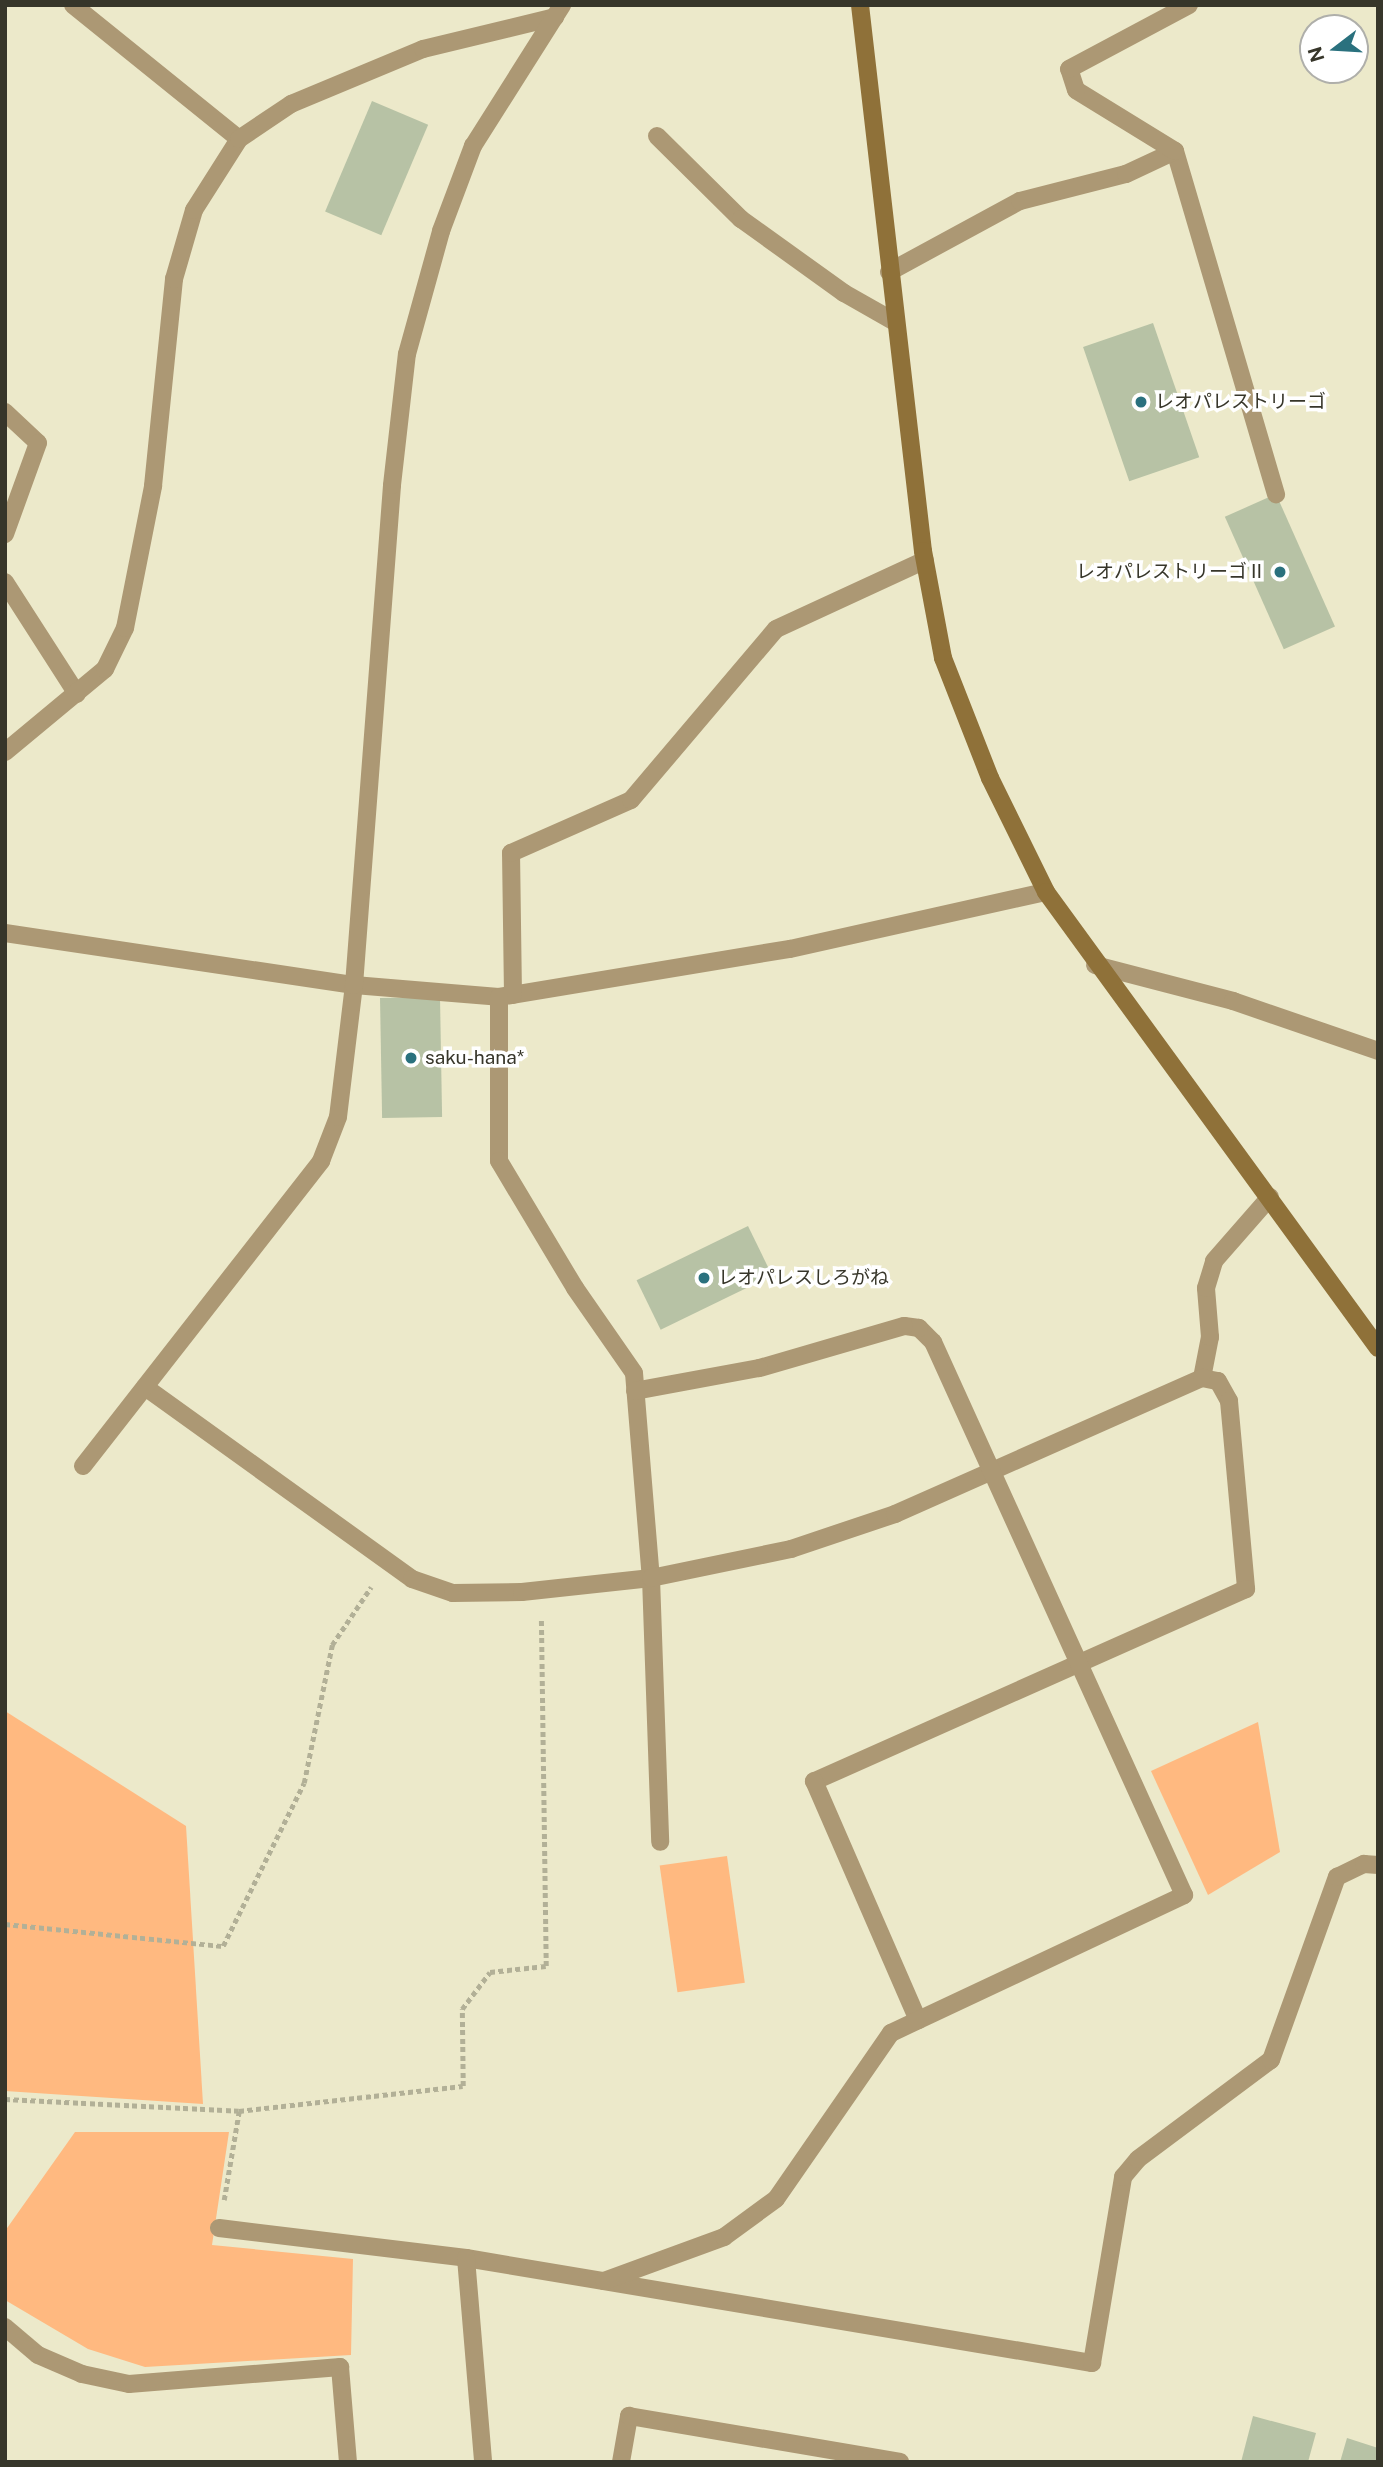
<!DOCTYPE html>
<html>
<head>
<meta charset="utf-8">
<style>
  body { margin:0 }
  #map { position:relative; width:1383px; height:2467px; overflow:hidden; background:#ece9ca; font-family:"Public Sans","Noto Sans JP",sans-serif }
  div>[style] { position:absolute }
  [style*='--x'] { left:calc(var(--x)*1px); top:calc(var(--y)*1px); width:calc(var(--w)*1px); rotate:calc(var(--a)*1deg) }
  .green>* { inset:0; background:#ffb980; transform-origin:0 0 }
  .building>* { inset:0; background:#b7c2a5; transform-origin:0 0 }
  .path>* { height:4.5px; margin-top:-2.25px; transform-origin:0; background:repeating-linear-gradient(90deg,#b2b097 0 5px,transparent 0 8.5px) }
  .street>* { height:18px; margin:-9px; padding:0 9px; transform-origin:9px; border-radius:9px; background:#ac9874 }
  .secondary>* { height:18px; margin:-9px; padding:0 9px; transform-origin:9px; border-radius:9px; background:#8f7139 }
  .dots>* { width:19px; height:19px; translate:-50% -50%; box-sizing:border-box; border:4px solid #fff; border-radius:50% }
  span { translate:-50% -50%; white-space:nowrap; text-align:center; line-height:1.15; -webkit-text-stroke:7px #fff; paint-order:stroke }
  .poi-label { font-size:19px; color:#37362a }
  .left { translate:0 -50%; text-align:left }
  .right { translate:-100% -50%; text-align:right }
  .frame { position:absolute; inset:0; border:7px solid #37362a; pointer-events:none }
  .north { position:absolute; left:1299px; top:14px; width:70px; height:70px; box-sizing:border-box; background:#fff; border:2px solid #afafaa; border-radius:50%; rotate:253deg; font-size:19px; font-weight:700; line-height:28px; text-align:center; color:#37362a }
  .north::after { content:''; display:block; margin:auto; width:24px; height:32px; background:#2a717e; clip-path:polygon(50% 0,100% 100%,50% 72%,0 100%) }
</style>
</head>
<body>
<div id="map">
  <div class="green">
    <i style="clip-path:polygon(5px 1711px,186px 1826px,203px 2104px,5px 2091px)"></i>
    <i style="clip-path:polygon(1258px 1722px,1280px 1852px,1208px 1895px,1151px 1771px)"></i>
    <i style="left:727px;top:1856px;width:128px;height:68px;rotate:82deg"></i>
    <i style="clip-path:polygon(75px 2132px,229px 2132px,212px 2245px,353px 2259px,351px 2355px,145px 2367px,88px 2349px,5px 2300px,5px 2231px)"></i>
  </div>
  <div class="building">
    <i style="left:372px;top:101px;width:61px;height:120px;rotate:23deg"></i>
    <i style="left:1153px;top:323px;width:142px;height:74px;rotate:71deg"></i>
    <i style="left:1276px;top:494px;width:145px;height:56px;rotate:66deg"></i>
    <i style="left:440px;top:997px;width:120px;height:60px;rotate:89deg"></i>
    <i style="left:748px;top:1226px;width:55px;height:124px;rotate:64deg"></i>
    <i style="clip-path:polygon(1253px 2416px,1316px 2433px,1308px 2462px,1241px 2462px)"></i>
    <i style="clip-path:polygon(1347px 2438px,1378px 2448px,1378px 2462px,1340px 2462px)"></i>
  </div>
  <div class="path">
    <i style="--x:5;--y:1924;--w:219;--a:5.8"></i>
    <i style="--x:223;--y:1946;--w:182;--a:-63.6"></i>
    <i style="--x:304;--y:1783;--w:141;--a:-78.5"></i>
    <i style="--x:332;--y:1645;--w:70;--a:-56.1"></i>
    <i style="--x:5;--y:2099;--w:234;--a:2.9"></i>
    <i style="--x:239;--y:2111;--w:225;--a:-6.4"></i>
    <i style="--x:463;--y:2086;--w:77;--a:-90.7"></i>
    <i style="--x:462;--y:2009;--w:46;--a:-52.9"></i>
    <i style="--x:490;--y:1972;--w:56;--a:-6.1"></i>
    <i style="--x:546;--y:1966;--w:347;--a:-90.8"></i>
    <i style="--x:224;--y:2200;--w:90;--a:-80.4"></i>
  </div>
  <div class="street">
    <i style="--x:73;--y:5;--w:213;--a:38.9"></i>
    <i style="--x:657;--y:136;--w:118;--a:44.7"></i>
    <i style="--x:741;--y:219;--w:127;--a:35.7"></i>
    <i style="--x:844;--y:293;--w:59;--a:29.6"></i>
    <i style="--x:1175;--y:151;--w:358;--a:73.6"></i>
    <i style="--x:889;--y:272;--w:149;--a:-28.5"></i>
    <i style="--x:1020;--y:201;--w:109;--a:-14.3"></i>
    <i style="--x:1126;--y:174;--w:54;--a:-25.1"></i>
    <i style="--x:1175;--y:151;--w:116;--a:-148.4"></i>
    <i style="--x:1076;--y:90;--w:22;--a:-108"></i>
    <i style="--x:1069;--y:69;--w:136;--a:-28.1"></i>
    <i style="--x:5;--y:412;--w:45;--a:43.2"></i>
    <i style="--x:38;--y:443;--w:97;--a:109.9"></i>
    <i style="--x:5;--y:582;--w:133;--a:57.3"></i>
    <i style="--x:5;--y:752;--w:130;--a:-39.7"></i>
    <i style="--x:105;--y:669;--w:46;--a:-64"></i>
    <i style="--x:125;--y:628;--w:145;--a:-78.8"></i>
    <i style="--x:153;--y:486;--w:208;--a:-84.2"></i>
    <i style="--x:174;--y:279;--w:72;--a:-73.8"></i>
    <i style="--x:194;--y:210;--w:84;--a:-57.6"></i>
    <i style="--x:239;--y:139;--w:63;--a:-33.9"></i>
    <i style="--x:291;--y:104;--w:143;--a:-22.6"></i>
    <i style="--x:423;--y:49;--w:136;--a:-13.6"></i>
    <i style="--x:5;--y:933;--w:353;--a:8.5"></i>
    <i style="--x:354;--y:985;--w:145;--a:4.7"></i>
    <i style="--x:499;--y:997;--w:295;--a:-9.4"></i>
    <i style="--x:790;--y:949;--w:262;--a:-12.6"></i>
    <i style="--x:1095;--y:965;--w:143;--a:14.6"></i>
    <i style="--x:1233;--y:1001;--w:153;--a:19"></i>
    <i style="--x:513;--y:995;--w:142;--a:-90.8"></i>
    <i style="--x:511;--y:853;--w:131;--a:-23.8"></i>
    <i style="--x:631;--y:800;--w:224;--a:-49.7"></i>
    <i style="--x:776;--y:629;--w:164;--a:-24.8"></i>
    <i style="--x:499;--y:997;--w:164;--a:90"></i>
    <i style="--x:499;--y:1161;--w:148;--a:59.1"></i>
    <i style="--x:575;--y:1288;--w:103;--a:55.2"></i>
    <i style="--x:634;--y:1373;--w:206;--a:85.3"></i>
    <i style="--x:651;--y:1578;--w:264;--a:88"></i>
    <i style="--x:1202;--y:1378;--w:42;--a:-79"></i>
    <i style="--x:1210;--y:1337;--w:49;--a:-94.7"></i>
    <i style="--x:1206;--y:1288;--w:28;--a:-73"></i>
    <i style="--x:1214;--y:1261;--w:85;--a:-48.8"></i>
    <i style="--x:145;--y:1387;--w:329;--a:35.7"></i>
    <i style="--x:412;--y:1579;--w:43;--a:18.9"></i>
    <i style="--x:453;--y:1593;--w:69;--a:-0.8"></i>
    <i style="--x:522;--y:1592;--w:130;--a:-6.2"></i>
    <i style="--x:651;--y:1578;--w:143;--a:-11.7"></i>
    <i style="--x:791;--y:1549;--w:110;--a:-18.6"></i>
    <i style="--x:895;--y:1514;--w:336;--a:-23.9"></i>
    <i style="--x:1202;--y:1378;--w:16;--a:11"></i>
    <i style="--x:1218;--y:1381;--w:23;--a:61"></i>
    <i style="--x:1229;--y:1401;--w:189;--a:84.8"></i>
    <i style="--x:1246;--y:1589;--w:473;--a:156"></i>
    <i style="--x:814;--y:1781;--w:261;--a:66.5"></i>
    <i style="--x:83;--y:1466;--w:387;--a:-52"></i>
    <i style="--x:321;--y:1161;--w:47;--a:-68.9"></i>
    <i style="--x:338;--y:1117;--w:133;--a:-83.1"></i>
    <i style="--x:354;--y:985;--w:501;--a:-85.65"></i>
    <i style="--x:392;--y:485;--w:132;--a:-83.5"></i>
    <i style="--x:407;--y:354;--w:128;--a:-74.5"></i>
    <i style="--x:441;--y:231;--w:91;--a:-69.4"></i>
    <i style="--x:473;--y:146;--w:167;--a:-57.7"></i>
    <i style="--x:219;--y:2228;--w:249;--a:6.9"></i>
    <i style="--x:466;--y:2258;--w:635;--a:9.52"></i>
    <i style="--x:1092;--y:2363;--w:189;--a:-80.5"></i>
    <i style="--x:1123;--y:2177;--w:23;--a:-50"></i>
    <i style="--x:1138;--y:2159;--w:166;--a:-36.7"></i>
    <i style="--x:1271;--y:2060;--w:195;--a:-70.2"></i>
    <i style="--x:1337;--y:1877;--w:30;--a:-26"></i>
    <i style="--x:1364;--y:1864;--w:14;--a:4"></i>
    <i style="--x:466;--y:2258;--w:205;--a:85.2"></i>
    <i style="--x:604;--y:2281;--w:128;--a:-20.1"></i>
    <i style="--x:724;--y:2237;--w:64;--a:-36.2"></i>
    <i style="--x:776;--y:2199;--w:202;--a:-55.3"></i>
    <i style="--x:891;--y:2033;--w:324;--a:-25.2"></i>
    <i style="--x:1184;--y:1895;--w:607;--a:-114.41"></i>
    <i style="--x:933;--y:1342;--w:20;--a:-135"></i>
    <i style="--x:919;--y:1328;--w:15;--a:-172"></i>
    <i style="--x:904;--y:1326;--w:151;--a:163.8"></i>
    <i style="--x:759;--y:1368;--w:126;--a:169.5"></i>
    <i style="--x:5;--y:2327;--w:43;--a:40.3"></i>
    <i style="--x:38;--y:2355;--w:48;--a:23.4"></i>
    <i style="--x:82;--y:2374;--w:48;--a:12"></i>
    <i style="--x:129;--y:2384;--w:212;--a:-4.6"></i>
    <i style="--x:340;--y:2367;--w:95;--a:85.2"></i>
    <i style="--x:621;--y:2462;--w:47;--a:-80.1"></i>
    <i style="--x:629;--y:2416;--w:275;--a:9.6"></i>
  </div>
  <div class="secondary">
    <i style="--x:860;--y:5;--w:550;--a:83.42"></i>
    <i style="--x:923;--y:551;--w:109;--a:79.4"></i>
    <i style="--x:943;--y:658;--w:129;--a:68.6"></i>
    <i style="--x:990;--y:778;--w:127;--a:63.8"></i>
    <i style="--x:1046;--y:892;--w:564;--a:53.94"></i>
  </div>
  <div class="dots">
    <i style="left:1141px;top:402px;background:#2a717e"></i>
    <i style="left:1280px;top:572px;background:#2a717e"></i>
    <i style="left:411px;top:1058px;background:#2a717e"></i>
    <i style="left:704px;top:1278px;background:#2a717e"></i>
  </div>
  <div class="poi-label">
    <span class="left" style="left:1155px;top:402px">レオパレストリーゴ</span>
    <span class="right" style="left:1266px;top:572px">レオパレストリーゴⅡ</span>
    <span class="left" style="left:425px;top:1058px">saku-hana*</span>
    <span class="left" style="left:718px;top:1278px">レオパレスしろがね</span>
  </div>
  <div class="frame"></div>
  <div class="north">N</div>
</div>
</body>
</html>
